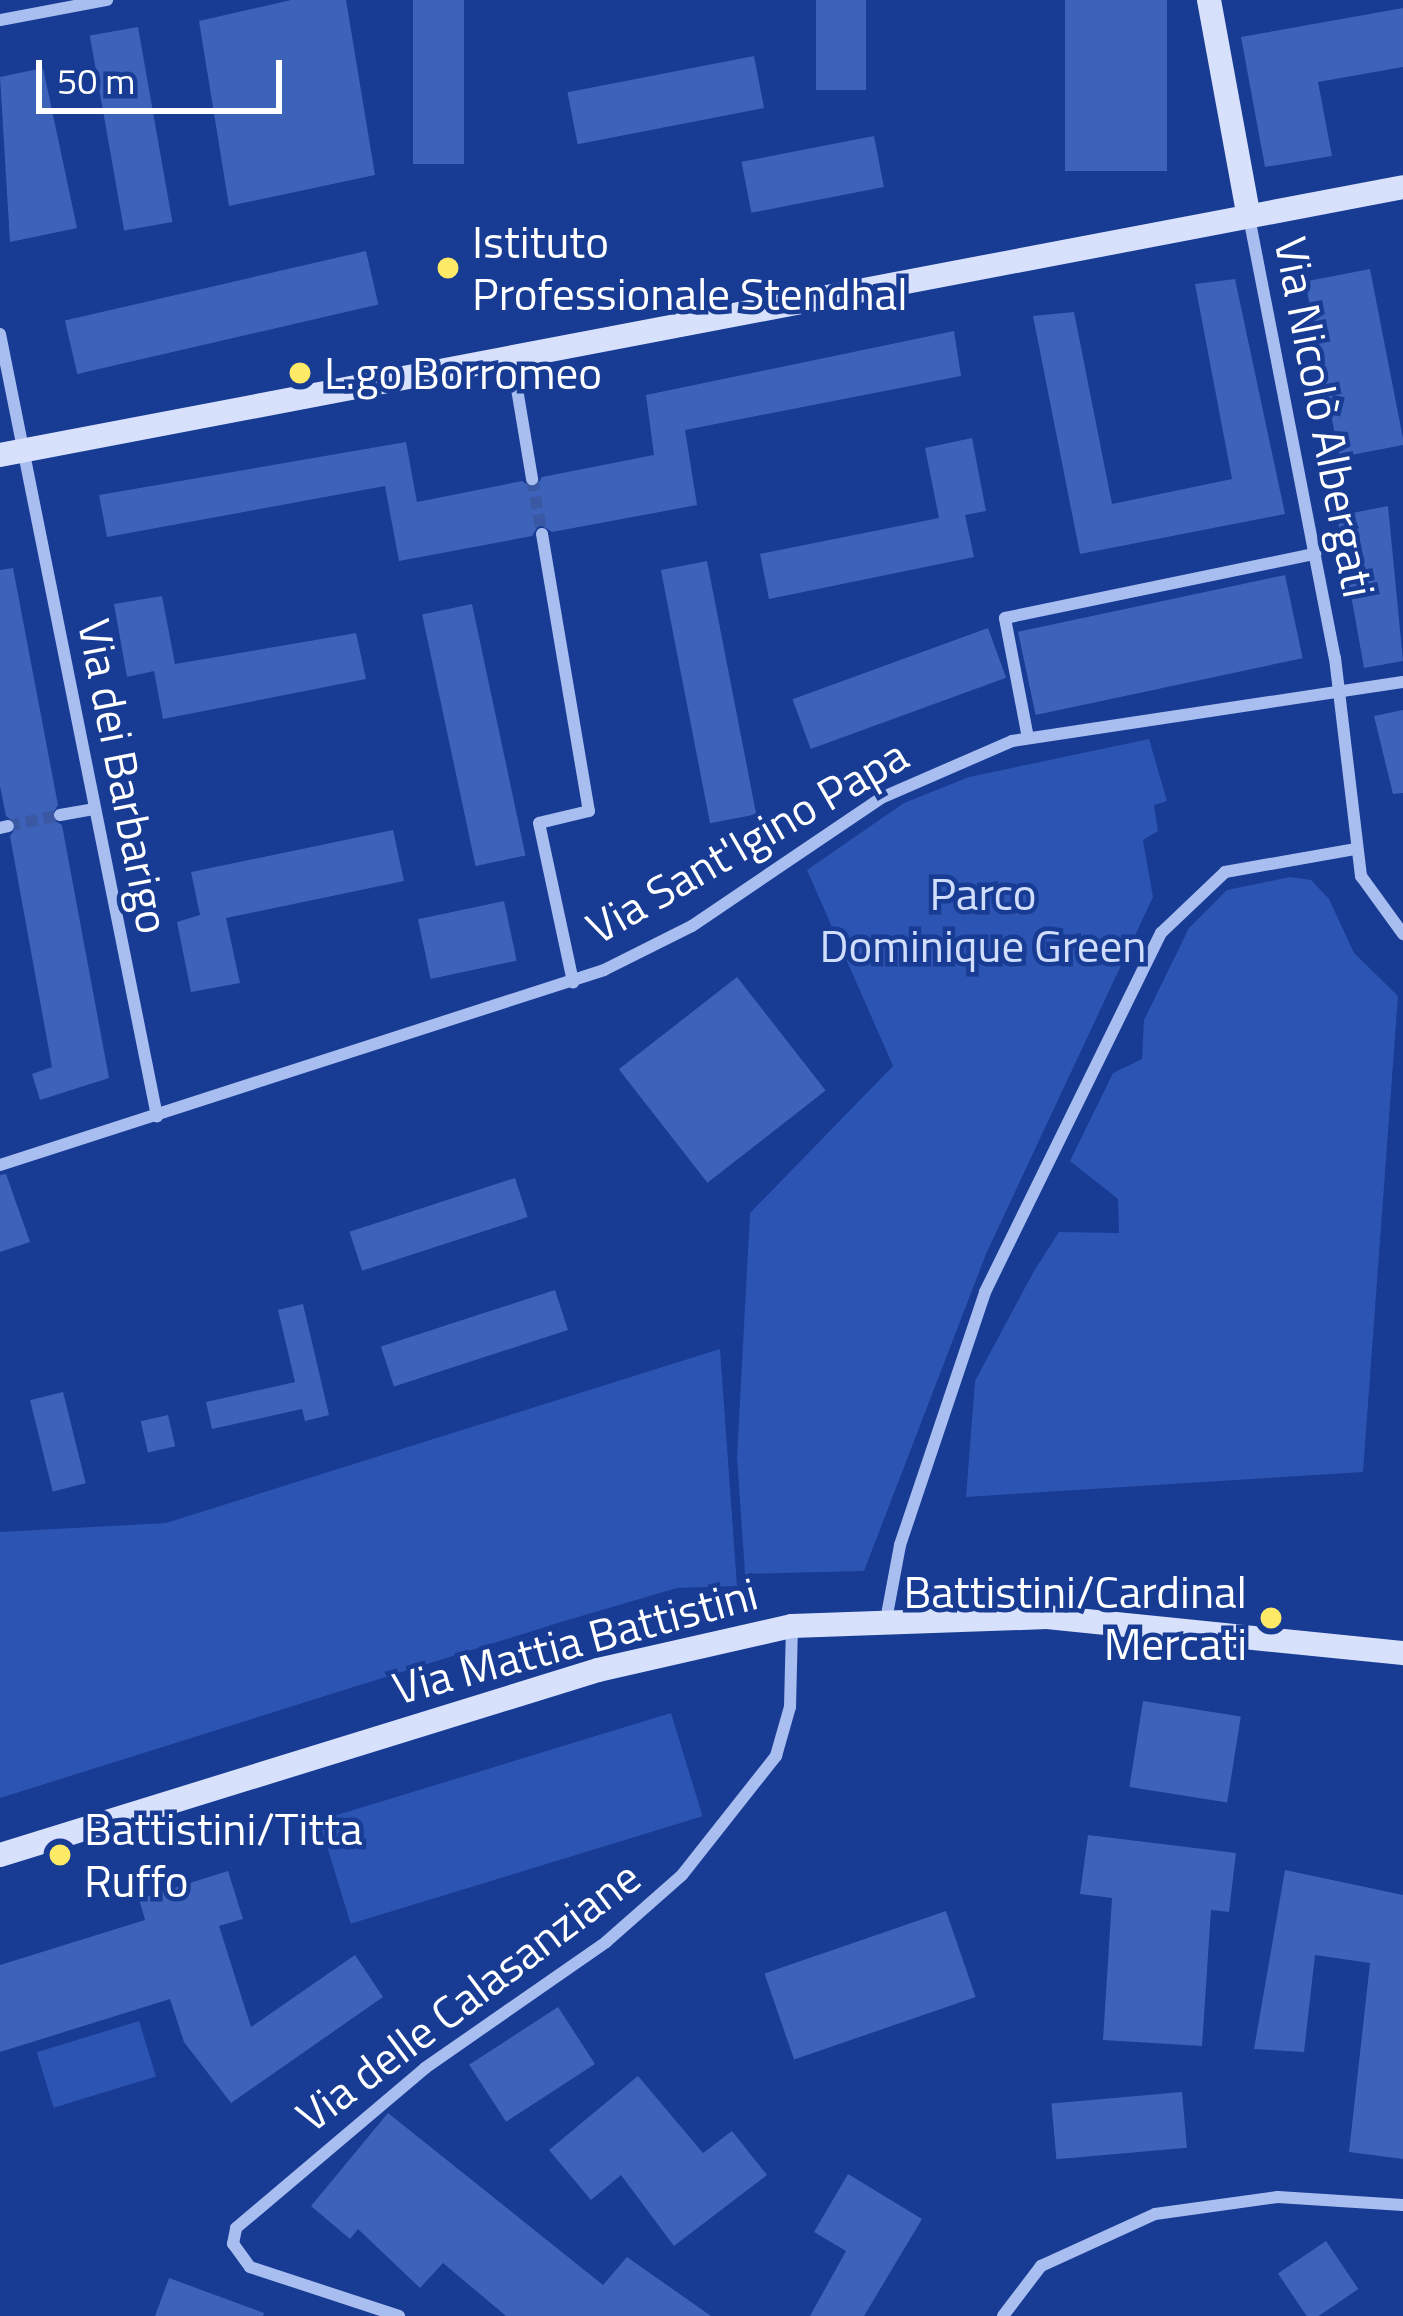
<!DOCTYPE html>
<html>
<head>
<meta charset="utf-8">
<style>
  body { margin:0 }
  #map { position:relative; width:1403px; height:2316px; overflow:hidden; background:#183b94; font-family:"Titillium Web",sans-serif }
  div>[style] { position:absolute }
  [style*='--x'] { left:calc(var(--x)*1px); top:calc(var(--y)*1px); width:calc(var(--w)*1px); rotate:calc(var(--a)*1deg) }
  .green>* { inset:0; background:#2c54b2; transform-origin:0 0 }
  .building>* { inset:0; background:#3d62ba; transform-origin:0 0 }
  .street-tunnel>* { height:12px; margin-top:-6px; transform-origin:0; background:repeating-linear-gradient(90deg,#3b58a4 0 12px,transparent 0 18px) }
  .street>* { height:12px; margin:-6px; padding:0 6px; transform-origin:6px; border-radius:6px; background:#a9bef0 }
  .secondary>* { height:24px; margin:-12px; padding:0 12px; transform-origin:12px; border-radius:12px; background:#d7e1fb }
  .dots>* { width:33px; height:33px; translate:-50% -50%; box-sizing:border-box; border:6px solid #183b94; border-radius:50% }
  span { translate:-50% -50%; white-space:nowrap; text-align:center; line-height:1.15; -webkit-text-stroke:9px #183b94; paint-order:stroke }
  .poi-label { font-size:45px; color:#fff }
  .left { translate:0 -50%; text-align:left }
  .right { translate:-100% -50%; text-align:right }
  .street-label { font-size:45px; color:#fff }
  .park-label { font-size:45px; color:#d0ddfb }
  .scale { position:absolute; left:36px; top:60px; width:246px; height:54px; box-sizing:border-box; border:6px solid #fff; border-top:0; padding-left:15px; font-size:36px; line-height:42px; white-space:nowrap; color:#fff; -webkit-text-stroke:9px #183b94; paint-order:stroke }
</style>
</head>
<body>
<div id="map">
  <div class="green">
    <i style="clip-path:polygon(1149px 739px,1167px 801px,1154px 805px,1158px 831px,1143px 840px,1153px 897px,986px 1254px,864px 1571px,745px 1574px,737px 1457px,750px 1213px,893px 1066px,807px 870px,904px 803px,969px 777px)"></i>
    <i style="clip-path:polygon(1290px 877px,1311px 880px,1329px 899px,1354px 953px,1398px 996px,1363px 1472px,966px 1497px,975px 1381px,1034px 1271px,1059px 1232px,1119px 1233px,1118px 1199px,1070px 1161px,1113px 1073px,1142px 1059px,1144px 1020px,1189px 928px,1227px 890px)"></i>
    <i style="clip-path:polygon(720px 1349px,737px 1586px,677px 1588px,561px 1622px,0 1798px,0 1532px,166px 1523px)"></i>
    <i style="left:671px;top:1713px;width:108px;height:368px;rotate:73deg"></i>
    <i style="left:139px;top:2021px;width:58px;height:107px;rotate:73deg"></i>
  </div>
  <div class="building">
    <i style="clip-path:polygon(291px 0,346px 0,375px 175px,229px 206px,199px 21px)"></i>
    <i style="left:413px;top:0;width:51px;height:164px"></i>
    <i style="left:816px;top:0;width:50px;height:90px"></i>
    <i style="left:1065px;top:0;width:102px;height:171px"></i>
    <i style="clip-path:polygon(1403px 8px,1403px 67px,1318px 82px,1332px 156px,1265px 167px,1241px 37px)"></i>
    <i style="left:138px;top:27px;width:198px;height:49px;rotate:80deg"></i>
    <i style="left:754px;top:56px;width:53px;height:190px;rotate:79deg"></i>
    <i style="clip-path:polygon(43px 68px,77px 228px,10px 242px,0 77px)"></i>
    <i style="left:874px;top:136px;width:52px;height:135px;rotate:79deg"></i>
    <i style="left:366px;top:251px;width:55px;height:309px;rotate:77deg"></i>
    <i style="left:1370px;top:269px;width:179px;height:66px;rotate:79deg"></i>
    <i style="clip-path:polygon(1235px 279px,1285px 514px,1080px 554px,1033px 316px,1074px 312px,1112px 504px,1232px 479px,1195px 284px)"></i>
    <i style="clip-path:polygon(954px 331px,961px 376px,685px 430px,697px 505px,552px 532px,539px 524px,532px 536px,399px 561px,385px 486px,107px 537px,99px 495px,406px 442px,417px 502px,522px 481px,535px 489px,542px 477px,654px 455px,646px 395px)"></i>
    <i style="clip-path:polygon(972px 438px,986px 511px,965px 515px,974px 557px,769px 599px,760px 554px,939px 518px,925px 448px)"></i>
    <i style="clip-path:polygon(1388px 506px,1403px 661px,1364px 668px,1337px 516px)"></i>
    <i style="left:707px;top:561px;width:258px;height:47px;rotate:79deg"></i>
    <i style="clip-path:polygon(13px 568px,58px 805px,50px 818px,62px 825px,109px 1078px,40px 1100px,32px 1074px,52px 1067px,10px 836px,18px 825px,6px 816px,0 786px,0 570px)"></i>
    <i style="left:1285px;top:575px;width:85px;height:273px;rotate:78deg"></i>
    <i style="clip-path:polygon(162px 596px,175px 664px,356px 633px,366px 679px,163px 719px,154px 671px,127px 677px,114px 604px)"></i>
    <i style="left:472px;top:604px;width:257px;height:51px;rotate:78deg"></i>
    <i style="left:988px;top:628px;width:53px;height:208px;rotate:70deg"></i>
    <i style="clip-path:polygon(1403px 710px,1403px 793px,1393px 794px,1374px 716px)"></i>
    <i style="clip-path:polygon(393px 830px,404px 881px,226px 918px,240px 983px,191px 992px,177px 922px,200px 915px,191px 872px)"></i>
    <i style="left:504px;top:901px;width:61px;height:88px;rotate:78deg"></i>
    <i style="left:737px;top:977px;width:144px;height:150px;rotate:52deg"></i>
    <i style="clip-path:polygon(6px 1174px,30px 1242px,0 1252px,0 1175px)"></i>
    <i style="left:515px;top:1178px;width:41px;height:174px;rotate:72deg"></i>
    <i style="left:555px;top:1290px;width:42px;height:183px;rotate:72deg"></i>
    <i style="clip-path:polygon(303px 1304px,329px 1415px,305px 1421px,302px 1409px,212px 1429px,206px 1402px,295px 1382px,278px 1310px)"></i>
    <i style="left:63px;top:1392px;width:94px;height:34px;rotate:76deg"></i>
    <i style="left:168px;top:1415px;width:32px;height:28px;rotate:77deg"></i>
    <i style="left:1143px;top:1701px;width:99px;height:87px;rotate:9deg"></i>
    <i style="clip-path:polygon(1088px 1835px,1236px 1853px,1229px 1912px,1211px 1910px,1202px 2046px,1103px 2040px,1112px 1898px,1080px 1894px)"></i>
    <i style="clip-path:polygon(1285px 1870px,1403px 1895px,1403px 2159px,1349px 2152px,1370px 1963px,1315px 1955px,1304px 2052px,1254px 2049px)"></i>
    <i style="clip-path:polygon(228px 1871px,243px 1919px,219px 1926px,251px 2027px,355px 1955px,383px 1997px,231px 2103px,184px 2042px,170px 1999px,0 2052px,0 1965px,145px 1920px,139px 1899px)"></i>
    <i style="left:946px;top:1911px;width:91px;height:192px;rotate:71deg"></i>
    <i style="left:558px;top:2007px;width:68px;height:106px;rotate:57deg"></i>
    <i style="clip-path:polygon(638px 2076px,703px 2153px,732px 2131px,767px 2175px,674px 2246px,621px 2175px,591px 2200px,549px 2150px)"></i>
    <i style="left:1182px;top:2092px;width:56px;height:131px;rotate:85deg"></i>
    <i style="clip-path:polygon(388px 2113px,603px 2285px,627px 2257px,711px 2316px,506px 2316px,443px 2263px,420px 2288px,358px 2229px,350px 2239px,311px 2206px)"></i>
    <i style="clip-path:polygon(848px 2174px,922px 2219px,864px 2316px,810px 2316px,846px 2251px,814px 2232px)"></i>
    <i style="left:1326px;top:2241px;width:58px;height:58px;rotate:56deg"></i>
    <i style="clip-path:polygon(169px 2278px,264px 2313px,263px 2316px,155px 2316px)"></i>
  </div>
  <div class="street-tunnel">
    <i style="--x:532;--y:479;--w:56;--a:79.7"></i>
    <i style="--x:8;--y:826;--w:53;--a:-11.9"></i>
  </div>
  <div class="street">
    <i style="--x:0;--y:20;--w:109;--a:-10.6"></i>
    <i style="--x:1249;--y:217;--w:449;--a:79"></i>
    <i style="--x:1335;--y:658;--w:220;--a:83.2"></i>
    <i style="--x:1361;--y:876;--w:72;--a:54.1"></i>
    <i style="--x:0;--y:334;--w:798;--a:78.65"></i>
    <i style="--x:511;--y:353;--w:128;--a:80.5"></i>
    <i style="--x:542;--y:534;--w:281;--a:80.4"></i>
    <i style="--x:589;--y:811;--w:51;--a:166.5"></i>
    <i style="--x:539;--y:823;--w:163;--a:77.9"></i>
    <i style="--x:1028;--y:738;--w:122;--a:-100.9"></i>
    <i style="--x:1005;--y:618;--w:317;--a:-11.7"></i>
    <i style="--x:60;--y:815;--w:34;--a:-10"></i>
    <i style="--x:0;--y:828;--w:8;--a:-14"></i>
    <i style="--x:0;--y:1165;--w:635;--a:-17.89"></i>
    <i style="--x:604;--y:970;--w:98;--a:-26.6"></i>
    <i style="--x:692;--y:926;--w:228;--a:-34.1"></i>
    <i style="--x:881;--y:798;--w:143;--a:-23.5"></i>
    <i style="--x:1012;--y:741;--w:395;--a:-8.6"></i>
    <i style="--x:886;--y:1620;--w:76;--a:-79.4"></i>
    <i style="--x:900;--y:1545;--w:267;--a:-71.4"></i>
    <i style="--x:985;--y:1292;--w:400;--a:-63.9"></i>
    <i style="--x:1161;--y:933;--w:88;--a:-43.6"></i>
    <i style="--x:1225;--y:872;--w:133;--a:-10"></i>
    <i style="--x:399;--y:2316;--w:157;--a:-161.8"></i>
    <i style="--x:250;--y:2267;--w:29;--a:-126"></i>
    <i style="--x:233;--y:2244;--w:16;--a:-79"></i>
    <i style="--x:236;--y:2228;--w:248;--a:-40.2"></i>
    <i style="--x:425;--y:2068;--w:221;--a:-34.8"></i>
    <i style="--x:606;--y:1942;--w:101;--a:-41.4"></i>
    <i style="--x:682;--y:1875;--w:152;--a:-51.7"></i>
    <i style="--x:776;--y:1756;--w:51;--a:-74.1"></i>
    <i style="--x:790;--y:1707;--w:81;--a:-88.6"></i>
    <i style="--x:1003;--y:2316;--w:63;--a:-52.8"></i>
    <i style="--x:1041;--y:2266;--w:125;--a:-24.5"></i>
    <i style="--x:1155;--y:2214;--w:124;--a:-7.9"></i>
    <i style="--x:1278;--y:2197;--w:125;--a:3.7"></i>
  </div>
  <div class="secondary">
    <i style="--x:1209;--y:0;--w:216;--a:79.6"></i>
    <i style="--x:0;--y:455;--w:1428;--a:-10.81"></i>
    <i style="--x:0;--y:1855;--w:626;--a:-17.19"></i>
    <i style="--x:598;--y:1670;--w:199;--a:-12.8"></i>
    <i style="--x:792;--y:1626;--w:255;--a:-2"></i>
    <i style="--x:1047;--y:1617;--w:358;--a:5.8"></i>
  </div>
  <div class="dots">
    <i style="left:448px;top:268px;background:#ffea68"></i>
    <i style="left:300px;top:373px;background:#ffea68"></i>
    <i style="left:1271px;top:1618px;background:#ffea68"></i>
    <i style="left:60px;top:1855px;background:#ffea68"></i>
  </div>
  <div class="poi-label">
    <span class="left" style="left:472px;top:268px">Istituto<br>Professionale Stendhal</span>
    <span class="left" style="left:324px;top:373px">L.go Borromeo</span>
    <span class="right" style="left:1247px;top:1618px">Battistini/Cardinal<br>Mercati</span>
    <span class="left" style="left:84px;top:1855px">Battistini/Titta<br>Ruffo</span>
  </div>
  <div class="street-label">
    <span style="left:1325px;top:417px;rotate:79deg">Via Nicolò Albergati</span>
    <span style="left:124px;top:776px;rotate:79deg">Via dei Barbarigo</span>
    <span style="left:747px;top:841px;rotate:-30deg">Via Sant'Igino Papa</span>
    <span style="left:575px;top:1641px;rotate:-15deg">Via Mattia Battistini</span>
    <span style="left:468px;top:1996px;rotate:-37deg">Via delle Calasanziane</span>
  </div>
  <div class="park-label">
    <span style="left:983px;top:920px">Parco<br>Dominique Green</span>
  </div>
  <div class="scale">50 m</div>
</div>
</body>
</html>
